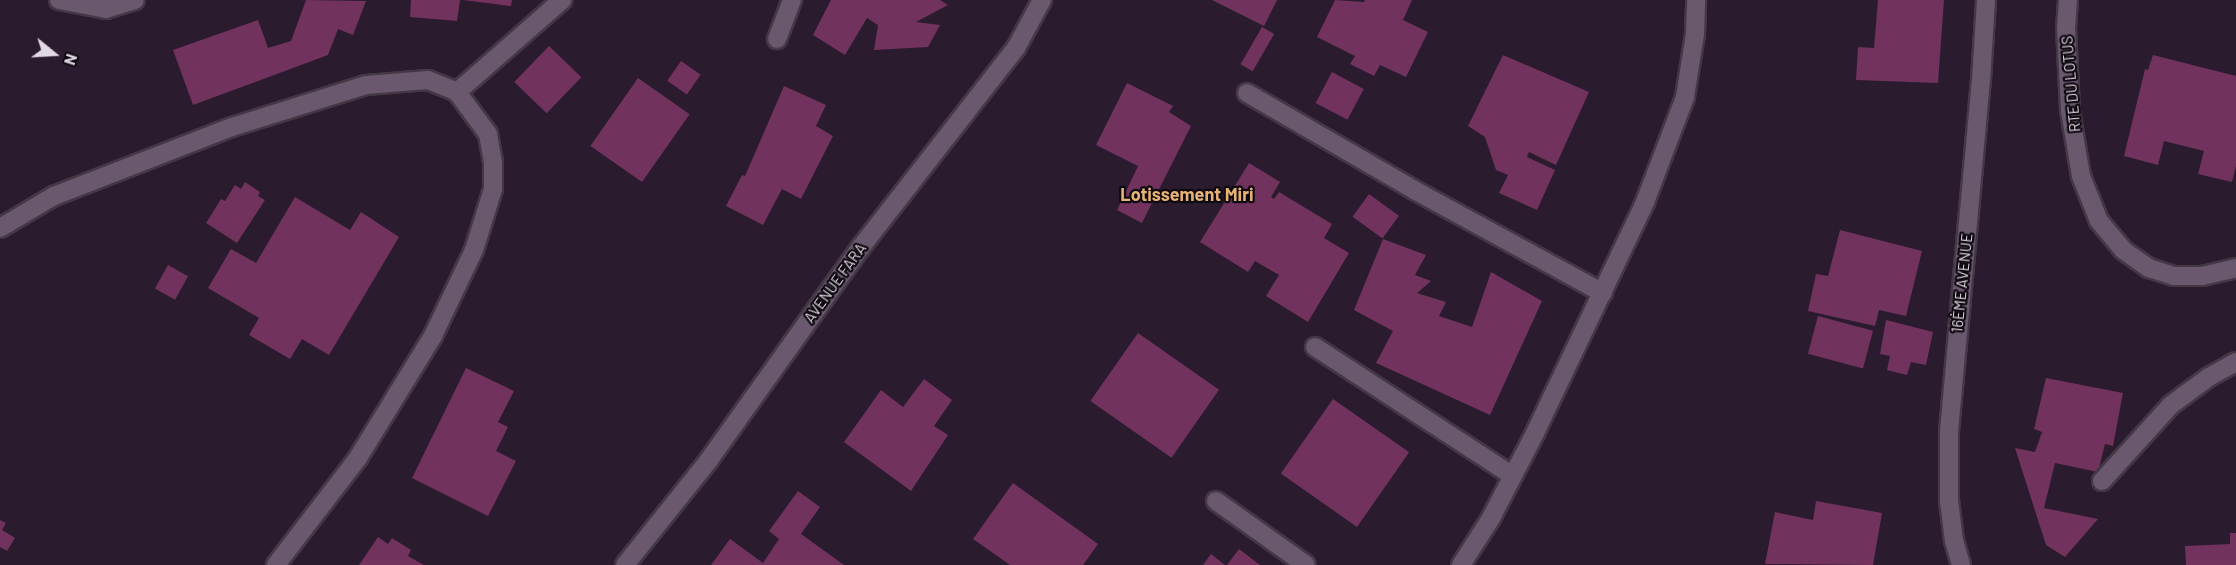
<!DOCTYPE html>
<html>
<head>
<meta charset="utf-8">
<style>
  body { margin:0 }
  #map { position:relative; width:2236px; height:565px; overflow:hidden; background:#2a1b2e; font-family:Barlow,sans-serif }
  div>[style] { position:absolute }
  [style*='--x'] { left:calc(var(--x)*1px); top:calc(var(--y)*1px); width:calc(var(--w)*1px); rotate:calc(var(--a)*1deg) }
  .building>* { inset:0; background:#71325d; transform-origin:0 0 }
  .roads { filter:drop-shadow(2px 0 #443847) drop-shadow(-2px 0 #443847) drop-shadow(0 2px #443847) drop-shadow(0 -2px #443847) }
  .lane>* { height:18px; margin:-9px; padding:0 9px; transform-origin:9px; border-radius:9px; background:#69586e }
  .street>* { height:18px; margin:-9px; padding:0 9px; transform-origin:9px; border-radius:9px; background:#69586e }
  .secondary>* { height:18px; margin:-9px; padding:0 9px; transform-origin:9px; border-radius:9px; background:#69586e }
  span { translate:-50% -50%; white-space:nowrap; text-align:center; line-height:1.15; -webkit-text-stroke:4.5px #0f0910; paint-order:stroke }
  .street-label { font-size:15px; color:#e1d8e4 }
  .quarter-label { font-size:18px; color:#e7b375; font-weight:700 }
  .north { position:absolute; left:24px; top:24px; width:60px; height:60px; -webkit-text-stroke:4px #0f0910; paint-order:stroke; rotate:108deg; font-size:16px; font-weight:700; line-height:24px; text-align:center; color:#e1d8e4 }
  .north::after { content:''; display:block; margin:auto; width:21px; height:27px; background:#e1d8e4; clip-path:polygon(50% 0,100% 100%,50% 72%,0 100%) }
</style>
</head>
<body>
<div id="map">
  <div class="building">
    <i style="clip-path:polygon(306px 0,366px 1px,353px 35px,338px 29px,328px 55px,193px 105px,173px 50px,258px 20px,268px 48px,291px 41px)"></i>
    <i style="clip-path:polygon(411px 0,460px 0,457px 21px,410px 17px)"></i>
    <i style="clip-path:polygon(463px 0,512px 0,511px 6px)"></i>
    <i style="clip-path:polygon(831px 0,940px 0,948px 5px,916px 22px,940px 25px,928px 47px,874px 50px,878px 25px,867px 18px,845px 55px,813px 35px)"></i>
    <i style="clip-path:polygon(1212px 0,1277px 0,1264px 26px)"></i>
    <i style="clip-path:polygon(1335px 0,1364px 2px,1365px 0,1412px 0,1403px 20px,1428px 32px,1406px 77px,1380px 65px,1374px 76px,1350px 64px,1355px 56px,1317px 37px)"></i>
    <i style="clip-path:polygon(1878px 0,1944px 0,1938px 83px,1856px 80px,1858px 47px,1874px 48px)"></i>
    <i style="left:1262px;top:27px;width:14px;height:43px;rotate:30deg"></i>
    <i style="left:549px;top:46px;width:45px;height:50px;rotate:44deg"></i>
    <i style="clip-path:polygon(1503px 55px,1589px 92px,1556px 165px,1529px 152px,1527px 157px,1555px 170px,1537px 210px,1499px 193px,1508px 175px,1496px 170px,1485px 137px,1468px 126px)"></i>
    <i style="clip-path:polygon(2153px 55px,2236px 76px,2236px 166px,2232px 182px,2198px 174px,2204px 151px,2164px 141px,2158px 165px,2124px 156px,2145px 69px,2148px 70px)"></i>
    <i style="left:681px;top:61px;width:24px;height:24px;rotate:35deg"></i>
    <i style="left:1332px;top:72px;width:36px;height:35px;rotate:28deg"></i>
    <i style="left:638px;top:78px;width:63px;height:83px;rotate:35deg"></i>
    <i style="clip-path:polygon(1127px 83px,1173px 106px,1169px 112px,1191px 126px,1142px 223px,1117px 210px,1138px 166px,1096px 145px)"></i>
    <i style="clip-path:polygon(784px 86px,826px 105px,816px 126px,833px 136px,801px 199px,782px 189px,763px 225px,726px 206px,742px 175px,745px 176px)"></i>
    <i style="clip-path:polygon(1249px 163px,1280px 182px,1271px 197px,1274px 199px,1279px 192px,1332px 224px,1324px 238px,1349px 253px,1308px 322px,1266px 296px,1279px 275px,1255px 261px,1248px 272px,1200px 242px)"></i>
    <i style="clip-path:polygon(245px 182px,260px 192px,258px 196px,265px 200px,237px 243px,206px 223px,221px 199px,225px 201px,235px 185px,241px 189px)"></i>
    <i style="left:1369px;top:194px;width:37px;height:28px;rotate:36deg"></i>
    <i style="clip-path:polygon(295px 197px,350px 230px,361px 212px,399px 237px,329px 355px,302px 339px,290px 359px,249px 335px,259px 318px,208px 288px,231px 249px,256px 263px)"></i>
    <i style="clip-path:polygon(1840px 230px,1922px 251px,1906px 316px,1879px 310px,1875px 326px,1808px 311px,1816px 274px,1828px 276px)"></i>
    <i style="clip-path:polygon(1383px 239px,1426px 255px,1415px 275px,1431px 281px,1417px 293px,1446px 302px,1439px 316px,1472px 327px,1491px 272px,1542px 301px,1490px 415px,1376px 363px,1393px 331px,1354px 310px)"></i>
    <i style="left:168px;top:265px;width:23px;height:27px;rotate:29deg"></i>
    <i style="left:1818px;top:316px;width:57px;height:39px;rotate:15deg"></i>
    <i style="clip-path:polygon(1886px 320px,1933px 332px,1926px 365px,1911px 362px,1907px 375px,1887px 370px,1890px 356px,1880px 354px)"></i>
    <i style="left:1138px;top:333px;width:99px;height:83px;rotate:35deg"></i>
    <i style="clip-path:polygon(466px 368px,514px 391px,498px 422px,508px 427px,496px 451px,516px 461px,488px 516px,412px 478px)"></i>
    <i style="clip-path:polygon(2046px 378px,2123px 393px,2113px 446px,2105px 444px,2098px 472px,2055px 463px,2044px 508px,2098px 519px,2065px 557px,2046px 545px,2015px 448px,2035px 452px,2042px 432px,2034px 429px)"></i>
    <i style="clip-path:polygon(924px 379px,952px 400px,934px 426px,948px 435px,911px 491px,844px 442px,881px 390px,903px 407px)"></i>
    <i style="left:1333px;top:399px;width:93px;height:91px;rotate:35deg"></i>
    <i style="clip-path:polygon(1013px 483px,1098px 544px,1083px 565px,1010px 565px,973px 539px)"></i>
    <i style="clip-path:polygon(798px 491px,820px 507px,801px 534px,844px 565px,711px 565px,730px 539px,763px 563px,779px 539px,769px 531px)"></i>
    <i style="clip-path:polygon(1816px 501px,1882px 513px,1873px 565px,1765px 564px,1775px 512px,1813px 520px)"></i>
    <i style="clip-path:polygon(0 520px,6px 523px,2px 530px,15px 538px,7px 551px,0 547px)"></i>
    <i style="clip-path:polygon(2230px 533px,2236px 533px,2236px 565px,2186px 565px,2185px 546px,2230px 544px)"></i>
    <i style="clip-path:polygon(378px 537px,388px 544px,392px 538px,411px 550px,408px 556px,424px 565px,359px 565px)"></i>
    <i style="clip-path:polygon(1239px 549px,1260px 565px,1227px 565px)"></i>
    <i style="clip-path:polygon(1211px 554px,1225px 565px,1203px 565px)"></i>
  </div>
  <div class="roads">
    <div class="lane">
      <i style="--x:777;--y:39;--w:42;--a:-69"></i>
      <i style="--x:1247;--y:93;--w:193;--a:30.1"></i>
      <i style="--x:1414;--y:190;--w:215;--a:28.6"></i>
      <i style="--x:1315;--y:347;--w:236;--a:33.1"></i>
      <i style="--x:2102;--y:481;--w:103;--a:-47.8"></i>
      <i style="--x:2171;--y:405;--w:47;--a:-36.4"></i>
      <i style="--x:2209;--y:377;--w:31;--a:-29"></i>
      <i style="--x:1216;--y:501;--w:110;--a:35.4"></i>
    </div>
    <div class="street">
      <i style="--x:59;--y:0;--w:48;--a:10.8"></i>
      <i style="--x:106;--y:9;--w:30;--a:-17"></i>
      <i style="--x:457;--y:92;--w:140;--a:-41.2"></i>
      <i style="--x:0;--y:228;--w:63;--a:-30.7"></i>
      <i style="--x:54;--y:196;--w:191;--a:-21.2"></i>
      <i style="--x:232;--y:127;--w:140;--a:-17.4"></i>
      <i style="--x:366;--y:85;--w:62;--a:-4.6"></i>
      <i style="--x:428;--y:80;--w:31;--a:22"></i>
      <i style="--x:457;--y:92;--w:52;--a:53.6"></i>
      <i style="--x:488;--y:134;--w:29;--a:80"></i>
      <i style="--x:493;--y:163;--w:26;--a:90"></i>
      <i style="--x:493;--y:189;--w:64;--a:107.3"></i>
      <i style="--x:474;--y:250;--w:95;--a:115.5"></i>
      <i style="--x:433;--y:336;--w:143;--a:121.6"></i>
      <i style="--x:358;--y:458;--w:135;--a:127.5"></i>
      <i style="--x:625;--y:565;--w:134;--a:-51.3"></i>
      <i style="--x:709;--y:460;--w:262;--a:-54.5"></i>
      <i style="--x:861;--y:247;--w:252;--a:-52.1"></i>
      <i style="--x:1016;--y:48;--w:55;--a:-61.6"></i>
      <i style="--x:1961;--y:565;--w:25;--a:-106"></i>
      <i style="--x:1954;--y:541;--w:39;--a:-97"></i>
      <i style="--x:1949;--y:502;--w:71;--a:-90"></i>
      <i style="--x:1949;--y:431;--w:352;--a:-84.8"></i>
      <i style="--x:1981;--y:80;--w:80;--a:-86.4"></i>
    </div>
    <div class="secondary">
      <i style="--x:2068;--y:0;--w:28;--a:94"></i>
      <i style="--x:2066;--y:28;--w:83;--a:87.2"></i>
      <i style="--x:2070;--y:111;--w:66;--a:80.4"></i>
      <i style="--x:2081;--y:176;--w:48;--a:68.2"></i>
      <i style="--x:2099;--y:221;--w:38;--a:50"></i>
      <i style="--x:2123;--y:250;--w:32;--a:35"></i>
      <i style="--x:2149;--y:268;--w:26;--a:18"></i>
      <i style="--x:2174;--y:276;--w:28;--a:0"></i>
      <i style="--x:2202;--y:276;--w:35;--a:-13"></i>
      <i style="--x:1461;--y:565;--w:56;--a:-57.4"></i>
      <i style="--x:1491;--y:518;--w:96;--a:-62.6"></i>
      <i style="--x:1535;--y:433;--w:256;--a:-64.5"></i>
      <i style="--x:1645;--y:202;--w:112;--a:-69.1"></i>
      <i style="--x:1685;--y:97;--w:64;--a:-81"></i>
      <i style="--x:1695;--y:34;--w:34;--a:-88"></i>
    </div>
  </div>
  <div class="street-label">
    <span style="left:2071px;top:84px;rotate:-95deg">RTE DU LOTUS</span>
    <span style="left:835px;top:283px;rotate:-54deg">AVENUE FARA</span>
    <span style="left:1962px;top:283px;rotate:-84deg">16ÈME AVENUE</span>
  </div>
  <div class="quarter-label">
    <span style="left:1187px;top:194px">Lotissement Miri</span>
  </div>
  <div class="north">N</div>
</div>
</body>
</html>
